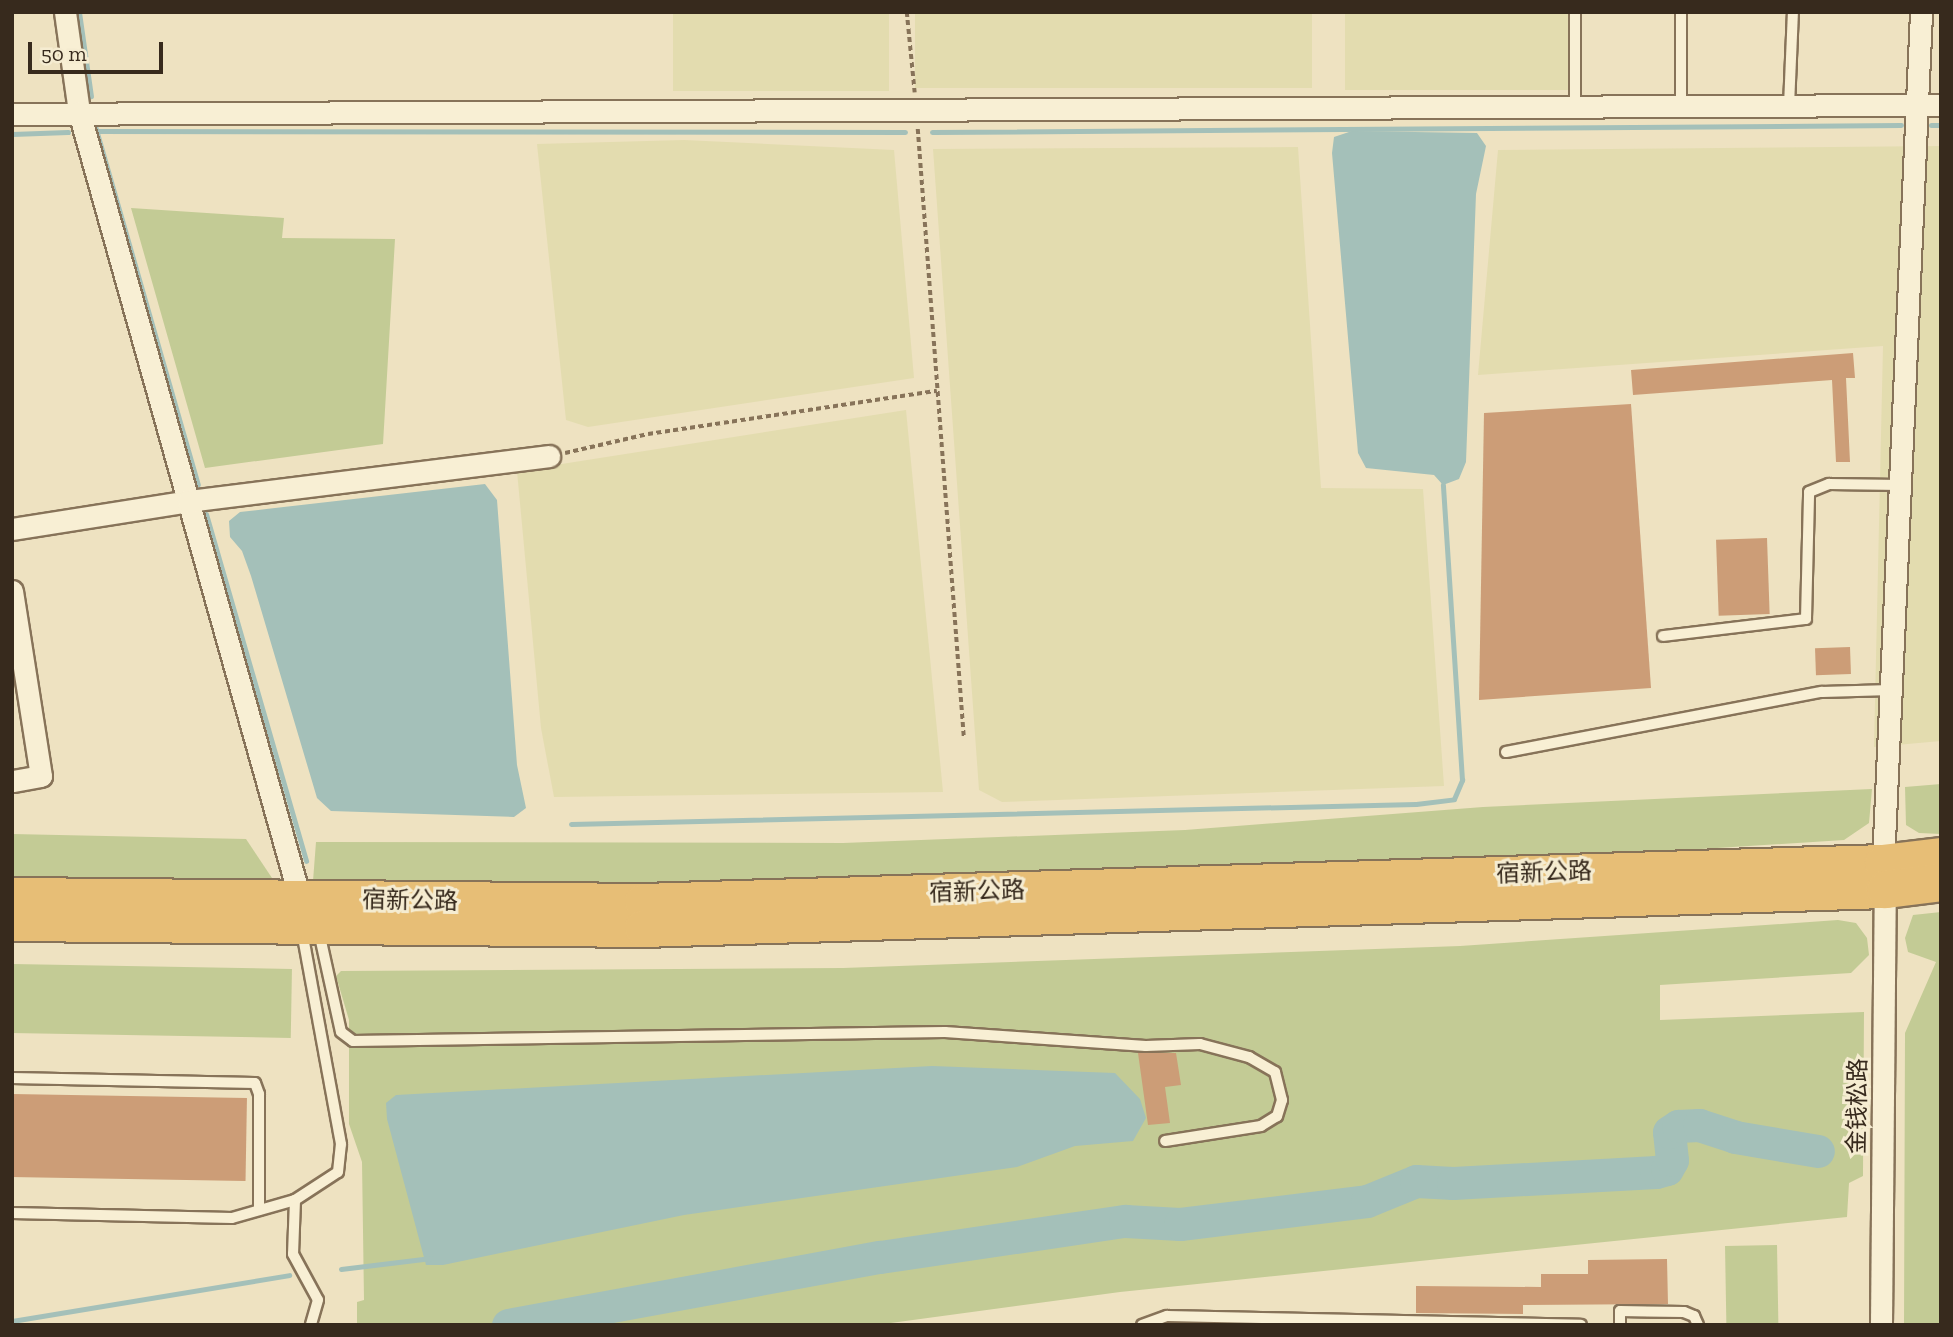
<!DOCTYPE html>
<html>
<head>
<meta charset="utf-8">
<style>
  body { margin:0 }
  #map { position:relative; width:1953px; height:1337px; overflow:hidden; background:#eee2c1; font-family:"Zilla Slab","Noto Sans SC",serif }
  div>[style] { position:absolute }
  [style*='--x'] { left:calc(var(--x)*1px); top:calc(var(--y)*1px); width:calc(var(--w)*1px); rotate:calc(var(--a)*1deg) }
  .farmland>* { inset:0; background:#e3dcaf; transform-origin:0 0 }
  .green>* { inset:0; background:#c3cb95; transform-origin:0 0 }
  .water>* { inset:0; background:#a4c0b9 }
  .stream>* { height:5px; margin:-2.5px; padding:0 2.5px; transform-origin:2.5px; border-radius:2.5px; background:#a4c0b9 }
  .river>* { height:33px; margin:-16.5px; padding:0 16.5px; transform-origin:16.5px; border-radius:16.5px; background:#a4c0b9 }
  .building>* { inset:0; background:#cc9d77; transform-origin:0 0 }
  .path>* { height:3.5px; margin-top:-1.75px; transform-origin:0; background:repeating-linear-gradient(90deg,#877359 0 5px,transparent 0 8.5px) }
  .roads { filter:drop-shadow(2px 0 #877359) drop-shadow(-2px 0 #877359) drop-shadow(0 2px #877359) drop-shadow(0 -2px #877359) }
  .service>* { height:10px; margin:-5px; padding:0 5px; transform-origin:5px; border-radius:5px; background:#f8efd4 }
  .minor>* { height:21px; margin:-10.5px; padding:0 10.5px; transform-origin:10.5px; border-radius:10.5px; background:#f8efd4 }
  .trunk>* { height:37px; margin:-18.5px; padding:0 18.5px; transform-origin:18.5px; border-radius:18.5px; background:#e7be76 }
  span { translate:-50% -50%; white-space:nowrap; text-align:center; line-height:1.15; -webkit-text-stroke:6px #f5ecd1; paint-order:stroke }
  .street-label { font-size:24px; color:#372a1d }
  .frame { position:absolute; inset:0; border:14px solid #372a1d; pointer-events:none }
  .scale { position:absolute; left:28px; top:42px; width:135px; height:32px; box-sizing:border-box; border:4px solid #372a1d; border-top:0; padding-left:9px; font-size:21px; line-height:24px; white-space:nowrap; color:#372a1d; -webkit-text-stroke:5px #f5ecd1; paint-order:stroke }
</style>
</head>
<body>
<div id="map">
  <div class="farmland">
    <i style="left:673px;top:12px;width:216px;height:79px"></i>
    <i style="left:915px;top:12px;width:397px;height:76px"></i>
    <i style="left:1345px;top:12px;width:223px;height:78px"></i>
    <i style="clip-path:polygon(684px 140px,894px 150px,914px 378px,588px 427px,566px 420px,537px 144px)"></i>
    <i style="clip-path:polygon(1941px 146px,1941px 741px,1874px 747px,1883px 346px,1478px 375px,1498px 150px)"></i>
    <i style="clip-path:polygon(1298px 147px,1321px 488px,1423px 489px,1444px 786px,1002px 802px,979px 790px,933px 149px)"></i>
    <i style="clip-path:polygon(906px 410px,943px 792px,554px 797px,541px 728px,517px 471px)"></i>
  </div>
  <div class="green">
    <i style="clip-path:polygon(131px 208px,284px 218px,282px 238px,395px 239px,383px 444px,205px 468px)"></i>
    <i style="clip-path:polygon(1941px 784px,1941px 834px,1919px 833px,1906px 825px,1905px 787px)"></i>
    <i style="clip-path:polygon(1872px 789px,1869px 823px,1844px 840px,1464px 864px,640px 891px,313px 881px,316px 842px,843px 843px,1185px 830px,1483px 807px)"></i>
    <i style="clip-path:polygon(12px 834px,246px 839px,278px 887px,12px 884px)"></i>
    <i style="clip-path:polygon(1941px 912px,1941px 1325px,1904px 1325px,1905px 1033px,1936px 962px,1908px 952px,1905px 938px,1913px 915px)"></i>
    <i style="clip-path:polygon(1838px 920px,1856px 923px,1867px 938px,1869px 955px,1851px 973px,1660px 985px,1660px 1020px,1864px 1012px,1863px 1176px,1849px 1183px,1847px 1217px,1120px 1292px,876px 1325px,357px 1325px,357px 1302px,364px 1300px,362px 1162px,349px 1124px,349px 1020px,336px 976px,341px 971px,843px 968px,1460px 946px)"></i>
    <i style="left:12px;top:964px;width:280px;height:69px;rotate:1deg"></i>
    <i style="left:1777px;top:1245px;width:80px;height:52px;rotate:89deg"></i>
  </div>
  <div class="water">
    <i style="clip-path:polygon(1352px 131px,1477px 133px,1486px 146px,1476px 194px,1466px 462px,1459px 479px,1443px 485px,1434px 475px,1366px 468px,1358px 453px,1332px 153px,1334px 137px)"></i>
    <i style="clip-path:polygon(485px 484px,497px 500px,517px 765px,526px 808px,514px 817px,331px 811px,317px 798px,251px 576px,242px 551px,230px 537px,229px 521px,240px 512px)"></i>
    <i style="clip-path:polygon(932px 1066px,1115px 1073px,1140px 1099px,1146px 1118px,1133px 1141px,1075px 1146px,1017px 1167px,684px 1215px,443px 1265px,426px 1265px,387px 1119px,386px 1103px,396px 1095px)"></i>
  </div>
  <div class="stream">
    <i style="--x:79;--y:12;--w:85;--a:81.9"></i>
    <i style="--x:1931;--y:125;--w:10;--a:0"></i>
    <i style="--x:95;--y:126;--w:373;--a:74"></i>
    <i style="--x:95;--y:131;--w:810;--a:0.07"></i>
    <i style="--x:932;--y:132;--w:969;--a:-0.41"></i>
    <i style="--x:12;--y:134;--w:56;--a:-2"></i>
    <i style="--x:206;--y:514;--w:361;--a:73.9"></i>
    <i style="--x:571;--y:824;--w:845;--a:-1.36"></i>
    <i style="--x:1416;--y:804;--w:38;--a:-7"></i>
    <i style="--x:1454;--y:799;--w:21;--a:-67"></i>
    <i style="--x:1462;--y:780;--w:296;--a:-93.7"></i>
    <i style="--x:341;--y:1269;--w:91;--a:-7"></i>
    <i style="--x:12;--y:1321;--w:281;--a:-9.4"></i>
  </div>
  <div class="river">
    <i style="--x:508;--y:1325;--w:378;--a:-10.4"></i>
    <i style="--x:880;--y:1257;--w:248;--a:-8.4"></i>
    <i style="--x:1125;--y:1221;--w:55;--a:3.1"></i>
    <i style="--x:1180;--y:1224;--w:188;--a:-7"></i>
    <i style="--x:1367;--y:1201;--w:53;--a:-22.2"></i>
    <i style="--x:1416;--y:1181;--w:37;--a:3"></i>
    <i style="--x:1453;--y:1183;--w:203;--a:-3.1"></i>
    <i style="--x:1656;--y:1172;--w:11;--a:-15"></i>
    <i style="--x:1667;--y:1169;--w:10;--a:-61"></i>
    <i style="--x:1672;--y:1160;--w:28;--a:-96"></i>
    <i style="--x:1669;--y:1132;--w:11;--a:-34"></i>
    <i style="--x:1678;--y:1126;--w:21;--a:-3"></i>
    <i style="--x:1699;--y:1125;--w:38;--a:18"></i>
    <i style="--x:1735;--y:1137;--w:84;--a:9.6"></i>
  </div>
  <div class="building">
    <i style="clip-path:polygon(1853px 353px,1855px 378px,1846px 378px,1850px 462px,1836px 462px,1832px 380px,1633px 395px,1631px 370px)"></i>
    <i style="clip-path:polygon(1631px 404px,1651px 688px,1479px 700px,1484px 413px)"></i>
    <i style="left:1767px;top:538px;width:76px;height:51px;rotate:88deg"></i>
    <i style="left:1850px;top:647px;width:27px;height:35px;rotate:88deg"></i>
    <i style="clip-path:polygon(1138px 1053px,1176px 1053px,1181px 1085px,1165px 1087px,1170px 1123px,1148px 1125px)"></i>
    <i style="left:12px;top:1094px;width:235px;height:83px;rotate:1deg"></i>
    <i style="clip-path:polygon(1667px 1259px,1668px 1304px,1523px 1305px,1523px 1314px,1416px 1313px,1416px 1286px,1541px 1287px,1541px 1274px,1588px 1274px,1588px 1260px)"></i>
  </div>
  <div class="path">
    <i style="--x:907;--y:12;--w:81;--a:84.4"></i>
    <i style="--x:918;--y:129;--w:610;--a:85.67"></i>
    <i style="--x:565;--y:453;--w:85;--a:-12.9"></i>
    <i style="--x:648;--y:434;--w:292;--a:-8.5"></i>
  </div>
  <div class="roads">
    <div class="service">
      <i style="--x:1575;--y:12;--w:96;--a:90"></i>
      <i style="--x:1789;--y:106;--w:94;--a:-87.6"></i>
      <i style="--x:1681;--y:107;--w:95;--a:-90"></i>
      <i style="--x:1663;--y:636;--w:144;--a:-6.8"></i>
      <i style="--x:1806;--y:619;--w:127;--a:-88.6"></i>
      <i style="--x:1809;--y:492;--w:22;--a:-22"></i>
      <i style="--x:1829;--y:484;--w:71;--a:0.8"></i>
      <i style="--x:1506;--y:752;--w:322;--a:-10.8"></i>
      <i style="--x:1822;--y:692;--w:69;--a:-1.7"></i>
      <i style="--x:319;--y:932;--w:102;--a:77.6"></i>
      <i style="--x:341;--y:1032;--w:15;--a:37"></i>
      <i style="--x:353;--y:1041;--w:592;--a:-0.87"></i>
      <i style="--x:945;--y:1032;--w:201;--a:4"></i>
      <i style="--x:1146;--y:1046;--w:54;--a:-2.1"></i>
      <i style="--x:1200;--y:1044;--w:51;--a:14.9"></i>
      <i style="--x:1249;--y:1057;--w:30;--a:30"></i>
      <i style="--x:1275;--y:1072;--w:29;--a:76"></i>
      <i style="--x:1282;--y:1100;--w:17;--a:107"></i>
      <i style="--x:1277;--y:1116;--w:19;--a:148"></i>
      <i style="--x:1261;--y:1126;--w:97;--a:171.1"></i>
      <i style="--x:12;--y:1078;--w:243;--a:1.2"></i>
      <i style="--x:255;--y:1083;--w:12;--a:70"></i>
      <i style="--x:259;--y:1094;--w:116;--a:90"></i>
      <i style="--x:295;--y:1200;--w:54;--a:92.1"></i>
      <i style="--x:293;--y:1254;--w:52;--a:61.5"></i>
      <i style="--x:318;--y:1300;--w:26;--a:106"></i>
      <i style="--x:12;--y:1213;--w:220;--a:1.3"></i>
      <i style="--x:232;--y:1218;--w:66;--a:-15.9"></i>
      <i style="--x:295;--y:1200;--w:51;--a:-33.1"></i>
      <i style="--x:338;--y:1172;--w:28;--a:-84"></i>
      <i style="--x:341;--y:1144;--w:217;--a:-100.4"></i>
      <i style="--x:1142;--y:1325;--w:27;--a:-20"></i>
      <i style="--x:1167;--y:1316;--w:414;--a:1.2"></i>
      <i style="--x:1620;--y:1325;--w:14;--a:-90"></i>
      <i style="--x:1620;--y:1311;--w:64;--a:0.9"></i>
      <i style="--x:1684;--y:1312;--w:11;--a:22"></i>
      <i style="--x:1694;--y:1316;--w:10;--a:66"></i>
    </div>
    <div class="minor">
      <i style="--x:65;--y:12;--w:101;--a:82"></i>
      <i style="--x:79;--y:112;--w:817;--a:74.31"></i>
      <i style="--x:12;--y:114;--w:1929;--a:-0.27"></i>
      <i style="--x:12;--y:529;--w:178;--a:-9"></i>
      <i style="--x:188;--y:501;--w:364;--a:-7.1"></i>
      <i style="--x:12;--y:591;--w:187;--a:81.1"></i>
      <i style="--x:41;--y:776;--w:29;--a:170"></i>
      <i style="--x:1883;--y:863;--w:852;--a:-87.44"></i>
      <i style="--x:1881;--y:1325;--w:436;--a:-89.5"></i>
    </div>
    <div class="trunk">
      <i style="--x:12;--y:896;--w:631;--a:0.54"></i>
      <i style="--x:643;--y:902;--w:1241;--a:-1.8"></i>
      <i style="--x:1883;--y:863;--w:58;--a:-6.9"></i>
      <i style="--x:12;--y:922;--w:631;--a:0.54"></i>
      <i style="--x:643;--y:928;--w:1243;--a:-1.8"></i>
      <i style="--x:1885;--y:889;--w:56;--a:-7.1"></i>
    </div>
  </div>
  <div class="street-label">
    <span style="left:1544px;top:872px;rotate:-2deg">宿新公路</span>
    <span style="left:977px;top:891px;rotate:-2deg">宿新公路</span>
    <span style="left:410px;top:900px;rotate:1deg">宿新公路</span>
    <span style="left:1857px;top:1106px;rotate:-89deg">金钱松路</span>
  </div>
  <div class="frame"></div>
  <div class="scale">50 m</div>
</div>
</body>
</html>
